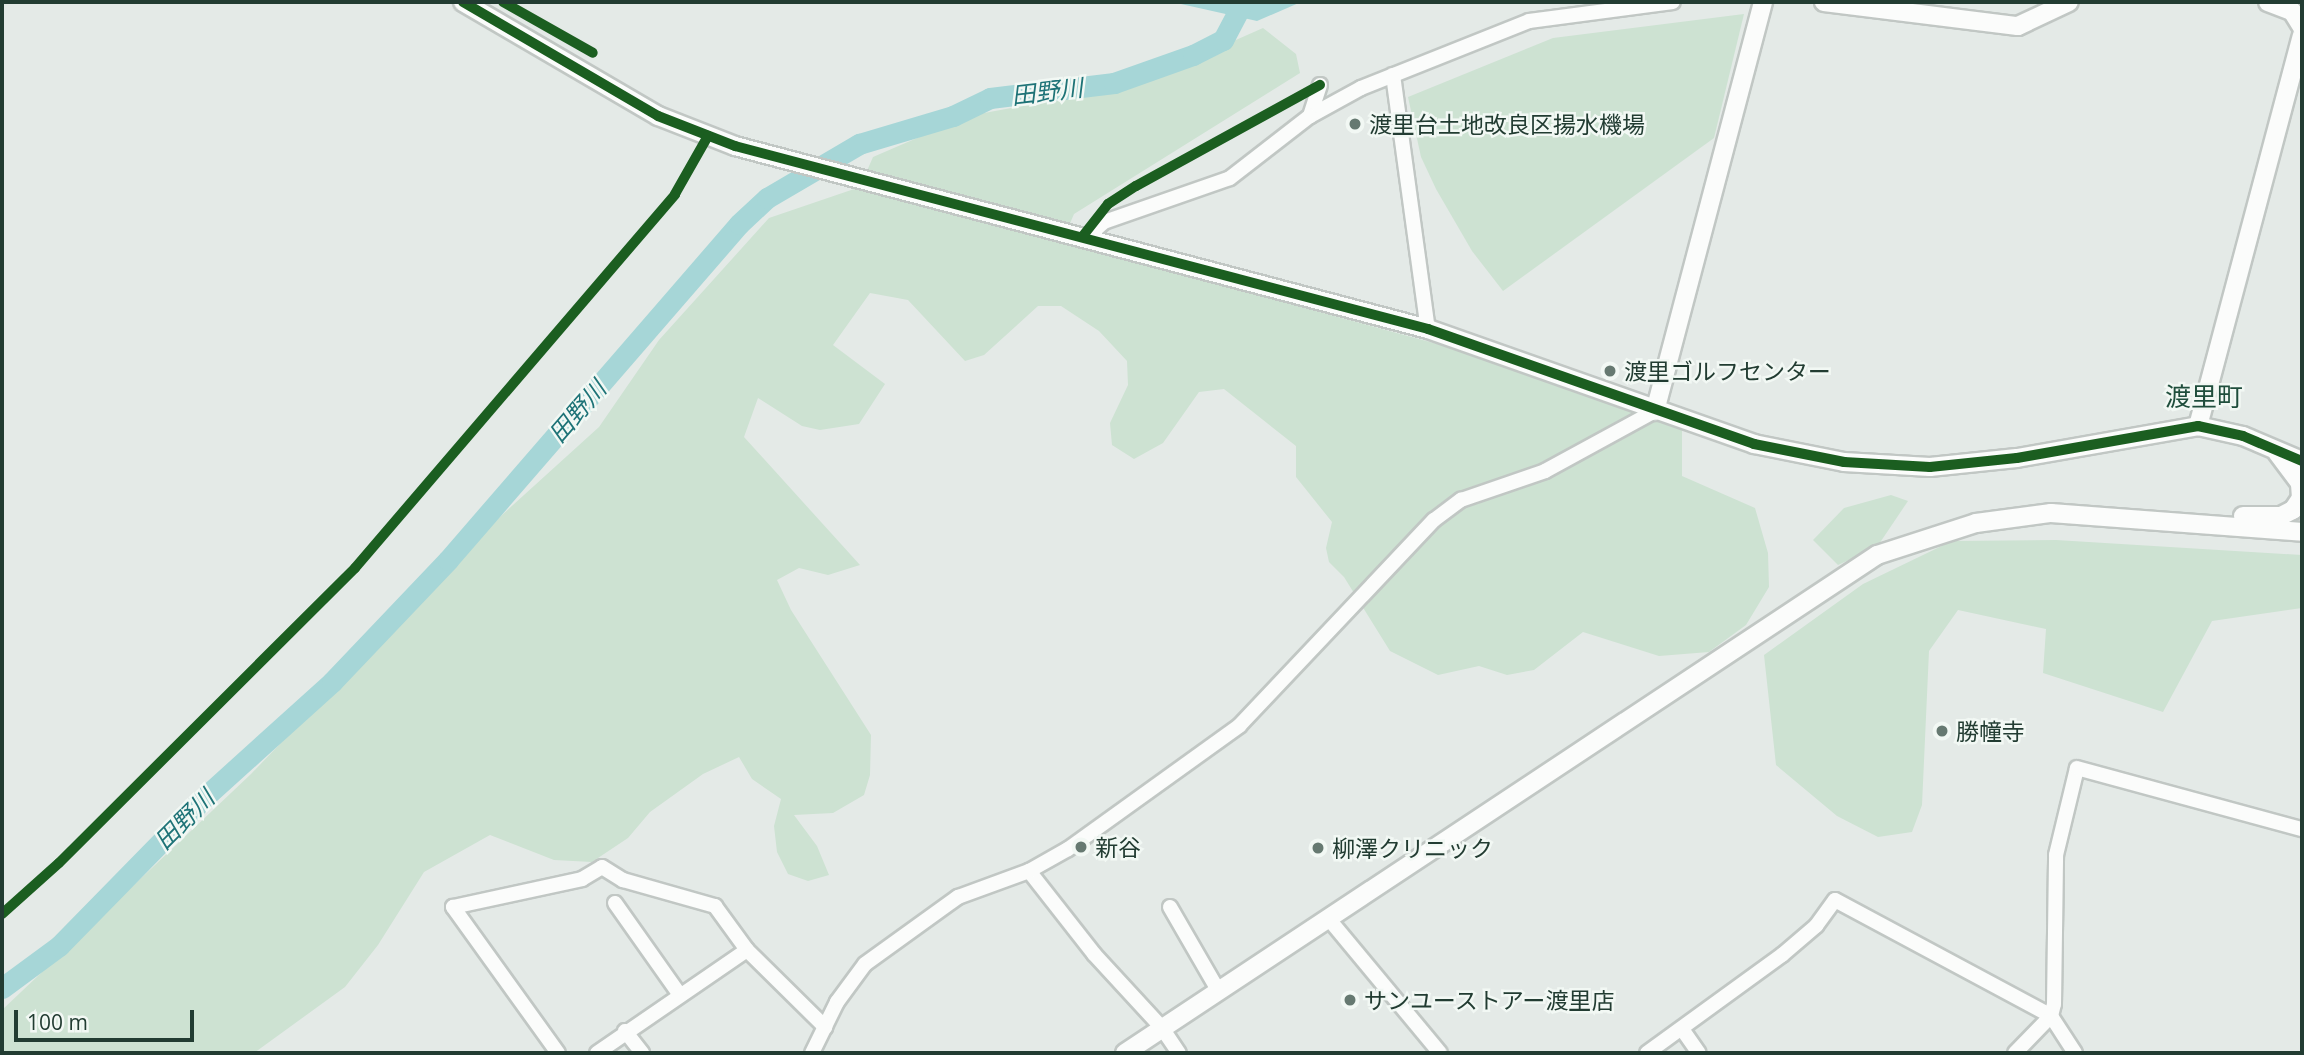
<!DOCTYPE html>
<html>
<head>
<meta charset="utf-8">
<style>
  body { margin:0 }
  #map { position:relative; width:2304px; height:1055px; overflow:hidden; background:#e4eae7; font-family:"Open Sans","Noto Sans JP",sans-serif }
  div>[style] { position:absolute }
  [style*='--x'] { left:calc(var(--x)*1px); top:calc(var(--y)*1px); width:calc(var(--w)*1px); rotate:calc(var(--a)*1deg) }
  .green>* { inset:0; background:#cde2d2 }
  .water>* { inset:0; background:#a6d6d7 }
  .river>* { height:21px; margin:-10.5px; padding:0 10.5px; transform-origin:10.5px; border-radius:10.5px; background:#a6d6d7 }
  .roads { filter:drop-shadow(2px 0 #c1c7c4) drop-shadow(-2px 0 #c1c7c4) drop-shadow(0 2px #c1c7c4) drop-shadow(0 -2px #c1c7c4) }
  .minor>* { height:14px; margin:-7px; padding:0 7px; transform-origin:7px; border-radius:7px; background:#fbfcfb }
  .tertiary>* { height:18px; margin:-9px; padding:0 9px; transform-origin:9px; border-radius:9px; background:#fbfcfb }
  .cycleway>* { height:10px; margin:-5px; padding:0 5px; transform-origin:5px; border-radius:5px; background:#1b5e20 }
  .dots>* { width:19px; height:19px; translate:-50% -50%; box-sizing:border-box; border:4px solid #f2f8f4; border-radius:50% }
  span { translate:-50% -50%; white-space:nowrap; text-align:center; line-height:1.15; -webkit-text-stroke:5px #f2f8f4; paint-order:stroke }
  .poi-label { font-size:23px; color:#223c32 }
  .left { translate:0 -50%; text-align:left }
  .water-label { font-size:24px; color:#1e7377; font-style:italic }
  .quarter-label { font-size:26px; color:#1f4e3c }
  .frame { position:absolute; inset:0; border:4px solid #223c32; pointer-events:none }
  .scale { position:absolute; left:14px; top:1010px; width:180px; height:32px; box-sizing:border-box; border:4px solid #223c32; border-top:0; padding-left:9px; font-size:21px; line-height:24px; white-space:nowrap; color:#223c32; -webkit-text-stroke:5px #f2f8f4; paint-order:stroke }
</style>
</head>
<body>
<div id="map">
  <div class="green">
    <i style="clip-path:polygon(1744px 14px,1714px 138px,1503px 291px,1472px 251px,1436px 189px,1421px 157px,1408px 97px,1553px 38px)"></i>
    <i style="clip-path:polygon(1263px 28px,1296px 54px,1300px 73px,1074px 214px,1062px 242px,1452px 348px,1682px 428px,1682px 476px,1755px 508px,1768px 553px,1769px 587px,1746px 625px,1709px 652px,1659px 656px,1583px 632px,1534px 670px,1507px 675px,1479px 666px,1438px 675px,1390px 651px,1344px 577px,1329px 562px,1326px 548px,1332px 522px,1296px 477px,1296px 446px,1224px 389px,1199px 392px,1163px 443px,1134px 459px,1112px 445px,1110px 423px,1128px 385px,1127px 361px,1099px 331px,1061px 306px,1038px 306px,984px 355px,965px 361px,908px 300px,870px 293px,833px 345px,885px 384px,859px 424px,820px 430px,802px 426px,758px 398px,744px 437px,860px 565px,828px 575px,799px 568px,777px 580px,791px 610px,871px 735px,870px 775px,864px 795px,833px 813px,794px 815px,817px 846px,829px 875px,808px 881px,788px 874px,777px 852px,774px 826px,781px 799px,752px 779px,739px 757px,703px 774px,650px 812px,628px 838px,592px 862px,554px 860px,490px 835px,424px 872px,378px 945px,345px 987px,254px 1053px,2px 1053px,2px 1010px,251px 774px,491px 525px,599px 427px,659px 340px,769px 218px,860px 187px,873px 157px,968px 116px,1134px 85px)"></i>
    <i style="clip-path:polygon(1891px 495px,1908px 501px,1877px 547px,1838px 565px,1813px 540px,1844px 508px)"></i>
    <i style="clip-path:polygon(2056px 540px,2302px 555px,2302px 608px,2212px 621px,2163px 712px,2043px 673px,2046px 629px,1958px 610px,1929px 651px,1922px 805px,1912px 832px,1878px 837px,1837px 816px,1776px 765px,1764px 655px,1863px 584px,1952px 541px)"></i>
  </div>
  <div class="water">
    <i style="clip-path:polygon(1172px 2px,1301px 2px,1257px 21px)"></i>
  </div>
  <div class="river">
    <i style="--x:2;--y:988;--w:71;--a:-36.4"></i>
    <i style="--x:59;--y:946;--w:211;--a:-45.6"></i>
    <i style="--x:207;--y:795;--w:169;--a:-42.1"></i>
    <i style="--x:332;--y:682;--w:168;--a:-46.4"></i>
    <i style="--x:448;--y:560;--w:444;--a:-49.1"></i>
    <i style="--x:739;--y:224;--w:38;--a:-43"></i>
    <i style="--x:767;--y:198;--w:107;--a:-30.4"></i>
    <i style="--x:859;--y:144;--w:98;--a:-16.6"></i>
    <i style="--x:953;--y:116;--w:41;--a:-25.9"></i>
    <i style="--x:990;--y:98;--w:125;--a:-6.9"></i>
    <i style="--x:1114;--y:83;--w:84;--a:-19.5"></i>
    <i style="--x:1193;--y:55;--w:34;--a:-27"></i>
    <i style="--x:1223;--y:40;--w:43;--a:-62.2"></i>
  </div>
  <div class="roads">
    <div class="minor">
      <i style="--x:1393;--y:75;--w:256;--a:82.2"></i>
      <i style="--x:1320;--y:85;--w:33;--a:108"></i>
      <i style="--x:1310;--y:116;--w:58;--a:-28.8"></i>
      <i style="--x:1361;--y:88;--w:181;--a:-21.7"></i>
      <i style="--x:1529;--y:21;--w:145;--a:-7.5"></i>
      <i style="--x:1086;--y:238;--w:24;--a:-42"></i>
      <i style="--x:1104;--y:222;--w:133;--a:-19.2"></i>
      <i style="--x:1230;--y:178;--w:101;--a:-37.8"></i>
      <i style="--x:1029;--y:871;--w:105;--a:51.9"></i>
      <i style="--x:1094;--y:954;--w:100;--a:47.4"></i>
      <i style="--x:1162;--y:1028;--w:30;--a:56"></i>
      <i style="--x:615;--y:903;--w:113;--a:54.8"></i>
      <i style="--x:1170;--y:907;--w:98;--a:60"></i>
      <i style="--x:1328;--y:918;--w:175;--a:50.3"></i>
      <i style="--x:1682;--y:1029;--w:29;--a:55"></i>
      <i style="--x:625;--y:1031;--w:28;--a:52"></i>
      <i style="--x:558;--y:1053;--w:180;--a:-125.7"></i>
      <i style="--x:453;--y:907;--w:132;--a:-12.2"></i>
      <i style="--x:582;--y:879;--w:23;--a:-31"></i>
      <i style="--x:602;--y:867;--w:25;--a:32"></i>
      <i style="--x:623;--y:880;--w:96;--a:15.8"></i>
      <i style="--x:715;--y:906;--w:54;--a:54"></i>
      <i style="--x:597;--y:1053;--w:182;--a:-34.5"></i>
      <i style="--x:747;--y:950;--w:110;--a:44.6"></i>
      <i style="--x:812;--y:1053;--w:57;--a:-63.9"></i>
      <i style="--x:837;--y:1002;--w:47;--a:-53.6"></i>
      <i style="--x:865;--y:964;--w:115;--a:-35.8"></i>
      <i style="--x:958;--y:897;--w:76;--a:-20.1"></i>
      <i style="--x:1029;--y:871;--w:45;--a:-29.4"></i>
      <i style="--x:1068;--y:849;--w:211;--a:-35.7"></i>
      <i style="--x:1239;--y:726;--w:284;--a:-46.6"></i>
      <i style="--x:1434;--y:520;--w:34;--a:-37"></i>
      <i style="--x:1461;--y:500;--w:89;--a:-19"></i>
      <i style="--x:1545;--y:471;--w:125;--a:-28.6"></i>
      <i style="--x:1647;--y:1053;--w:167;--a:-36"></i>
      <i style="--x:1782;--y:955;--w:45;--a:-40.5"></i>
      <i style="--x:1816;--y:926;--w:32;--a:-54"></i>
      <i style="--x:1835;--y:900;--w:245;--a:28.2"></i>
      <i style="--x:2051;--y:1016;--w:44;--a:57"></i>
      <i style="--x:2015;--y:1053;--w:52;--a:-45.8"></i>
      <i style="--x:2051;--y:1016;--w:12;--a:-76"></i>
      <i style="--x:2054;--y:1004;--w:149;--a:-89.2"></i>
      <i style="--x:2056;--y:855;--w:89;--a:-76.4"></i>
      <i style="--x:2077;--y:768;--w:233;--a:15.2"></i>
    </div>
    <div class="tertiary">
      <i style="--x:463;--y:2;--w:226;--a:30.3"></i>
      <i style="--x:658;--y:116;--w:83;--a:21.3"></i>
      <i style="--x:735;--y:146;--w:717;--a:14.79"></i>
      <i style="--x:1428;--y:329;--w:346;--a:19.4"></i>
      <i style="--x:1754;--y:444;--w:92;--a:11.3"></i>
      <i style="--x:1844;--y:462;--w:86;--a:3.3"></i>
      <i style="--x:1930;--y:467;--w:87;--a:-5.9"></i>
      <i style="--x:2017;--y:458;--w:184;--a:-10"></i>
      <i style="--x:2198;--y:426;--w:46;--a:12.5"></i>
      <i style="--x:2243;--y:436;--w:64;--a:23"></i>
      <i style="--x:1824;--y:2;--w:195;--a:7.1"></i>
      <i style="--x:2018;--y:26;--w:56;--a:-25.2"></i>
      <i style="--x:2268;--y:2;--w:26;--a:21"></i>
      <i style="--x:2292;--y:11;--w:19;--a:58"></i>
      <i style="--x:1655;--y:411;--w:423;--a:-75.2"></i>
      <i style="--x:2198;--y:426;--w:404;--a:-75.1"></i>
      <i style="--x:2243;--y:516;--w:38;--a:0"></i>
      <i style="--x:2281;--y:516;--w:13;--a:-27"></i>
      <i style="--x:2293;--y:510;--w:14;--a:-56"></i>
      <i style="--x:2301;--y:498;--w:15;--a:-94"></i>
      <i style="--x:2300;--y:483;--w:38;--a:-127"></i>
      <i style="--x:1125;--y:1053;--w:902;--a:-33.51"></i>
      <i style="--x:1877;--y:555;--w:104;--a:-17.9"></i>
      <i style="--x:1976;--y:523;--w:76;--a:-7.6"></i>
      <i style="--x:2051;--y:513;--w:252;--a:4.3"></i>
    </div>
  </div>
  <div class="cycleway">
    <i style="--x:463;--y:2;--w:226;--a:30.3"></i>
    <i style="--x:658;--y:116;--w:83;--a:21.3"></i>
    <i style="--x:735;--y:146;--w:717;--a:14.79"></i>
    <i style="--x:1428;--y:329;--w:346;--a:19.4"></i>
    <i style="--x:1754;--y:444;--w:92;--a:11.3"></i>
    <i style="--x:1844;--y:462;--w:86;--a:3.3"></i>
    <i style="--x:1930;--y:467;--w:87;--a:-5.9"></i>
    <i style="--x:2017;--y:458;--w:184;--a:-10"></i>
    <i style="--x:2198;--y:426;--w:46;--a:12.5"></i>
    <i style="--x:2243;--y:436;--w:64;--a:23"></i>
    <i style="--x:503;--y:2;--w:103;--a:29.5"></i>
    <i style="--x:1082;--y:237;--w:42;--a:-51.8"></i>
    <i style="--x:1108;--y:204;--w:33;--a:-33"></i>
    <i style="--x:1136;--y:186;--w:210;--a:-28.8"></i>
    <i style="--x:2;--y:914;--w:76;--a:-41.8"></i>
    <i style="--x:59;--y:863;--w:418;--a:-44.9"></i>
    <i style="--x:355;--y:568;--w:492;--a:-49.4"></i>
    <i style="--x:675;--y:194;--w:67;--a:-60.4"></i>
  </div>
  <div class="dots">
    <i style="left:1355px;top:124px;background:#667971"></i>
    <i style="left:1610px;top:371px;background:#667971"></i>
    <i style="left:1942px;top:731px;background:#667971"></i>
    <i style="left:1081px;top:847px;background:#667971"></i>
    <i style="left:1318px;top:848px;background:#667971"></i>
    <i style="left:1350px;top:1000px;background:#667971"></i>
  </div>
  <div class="poi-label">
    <span class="left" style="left:1369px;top:124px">渡里台土地改良区揚水機場</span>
    <span class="left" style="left:1624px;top:371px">渡里ゴルフセンター</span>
    <span class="left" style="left:1956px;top:731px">勝幢寺</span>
    <span class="left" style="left:1095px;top:847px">新谷</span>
    <span class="left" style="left:1332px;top:848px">柳澤クリニック</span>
    <span class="left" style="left:1364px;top:1000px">サンユーストアー渡里店</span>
  </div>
  <div class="water-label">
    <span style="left:1047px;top:91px;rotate:-7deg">田野川</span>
    <span style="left:577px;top:411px;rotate:-49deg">田野川</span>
    <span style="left:184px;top:819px;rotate:-45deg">田野川</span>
  </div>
  <div class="quarter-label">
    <span style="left:2204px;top:397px">渡里町</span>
  </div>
  <div class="frame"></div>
  <div class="scale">100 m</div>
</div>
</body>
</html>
